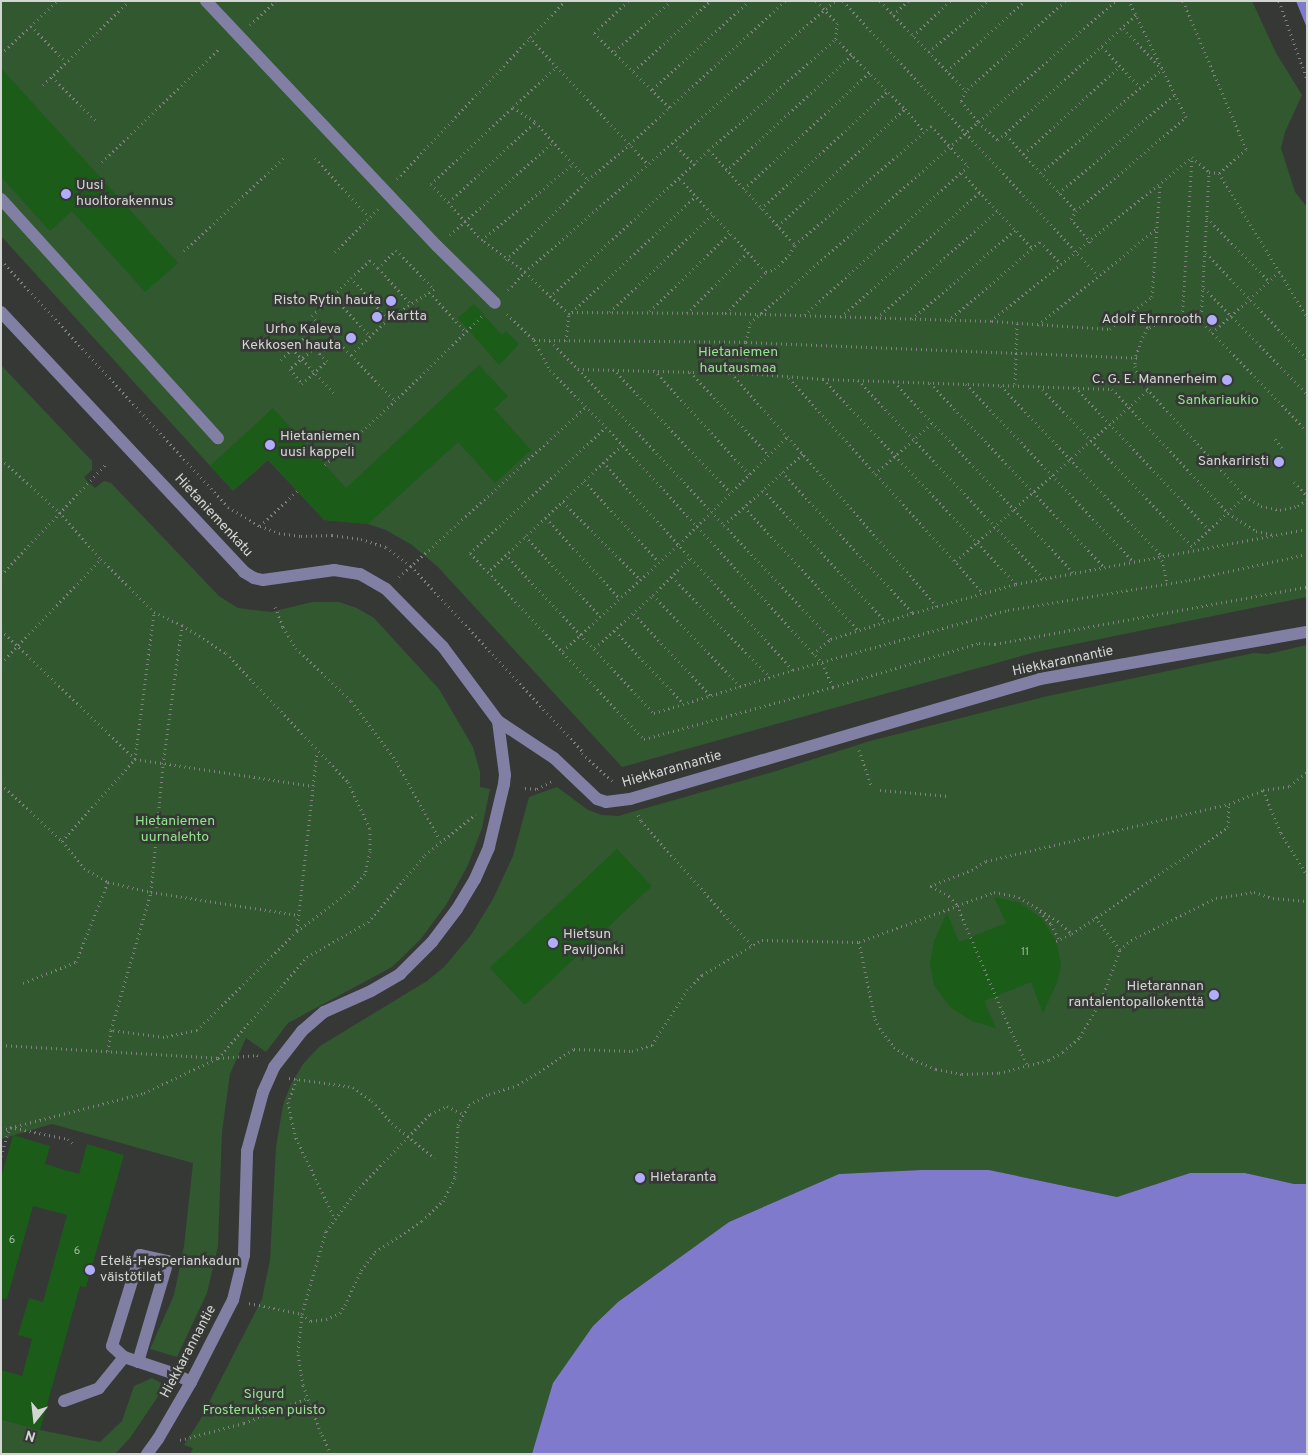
<!DOCTYPE html>
<html>
<head>
<meta charset="utf-8">
<style>
  body { margin:0 }
  #map { position:relative; width:1308px; height:1455px; overflow:hidden; background:#353835; font-family:Overpass,sans-serif }
  div>[style] { position:absolute }
  [style*='--x'] { left:calc(var(--x)*1px); top:calc(var(--y)*1px); width:calc(var(--w)*1px); rotate:calc(var(--a)*1deg) }
  .green>* { inset:0; background:#325830 }
  .water>* { inset:0; background:#7f7acb }
  .building>* { inset:0; background:#1a5c18; transform-origin:0 0 }
  .path>* { height:3px; margin-top:-1.5px; transform-origin:0; background:repeating-linear-gradient(90deg,#808280 0 1px,transparent 0 5px) }
  .minor>* { height:12px; margin:-6px; padding:0 6px; transform-origin:6px; border-radius:6px; background:#8180a4 }
  .dots>* { width:14px; height:14px; translate:-50% -50%; box-sizing:border-box; border:2px solid #353835; border-radius:50% }
  span { translate:-50% -50%; white-space:nowrap; text-align:center; line-height:1.15; -webkit-text-stroke:5px #353835; paint-order:stroke }
  .number-label { font-size:11px; color:#a5b7a4 }
  .number-label span { -webkit-text-stroke-width:0 }
  .poi-label { font-size:14px; color:#d3d5d3 }
  .left { translate:0 -50%; text-align:left }
  .right { translate:-100% -50%; text-align:right }
  .park-label { font-size:14px; color:#90e68a }
  .street-label { font-size:14px; color:#d3d5d3 }
  .frame { position:absolute; inset:0; border:2px solid #d3d5d3; pointer-events:none }
  .north { position:absolute; left:10px; top:1395px; width:50px; height:50px; -webkit-text-stroke:4px #353835; paint-order:stroke; rotate:196deg; font-size:14px; font-weight:700; line-height:20px; text-align:center; color:#d3d5d3 }
  .north::after { content:''; display:block; margin:auto; width:18px; height:22px; background:#d3d5d3; clip-path:polygon(50% 0,100% 100%,50% 72%,0 100%) }
</style>
</head>
<body>
<div id="map">
  <div class="green">
    <i style="clip-path:polygon(1px 1px,1252px 1px,1276px 53px,1302px 95px,1285px 132px,1281px 148px,1295px 192px,1307px 207px,1307px 597px,1036px 652px,622px 767px,437px 566px,412px 545px,386px 530px,368px 524px,324px 520px,268px 460px,233px 491px,1px 236px)"></i>
    <i style="clip-path:polygon(1px 365px,92px 461px,92px 470px,84px 477px,88px 482px,95px 488px,104px 481px,111px 483px,219px 596px,238px 608px,271px 612px,312px 602px,339px 602px,357px 608px,374px 618px,439px 689px,473px 747px,480px 772px,480px 787px,490px 789px,482px 828px,468px 865px,446px 905px,420px 940px,392px 967px,288px 1023px,266px 1052px,246px 1038px,230px 1074px,222px 1132px,218px 1246px,207px 1293px,177px 1357px,150px 1349px,174px 1295px,184px 1246px,193px 1163px,52px 1124px,1px 1139px)"></i>
    <i style="clip-path:polygon(1307px 645px,1307px 1184px,1294px 1184px,1245px 1173px,1190px 1173px,1117px 1197px,989px 1170px,921px 1170px,839px 1174px,729px 1222px,618px 1302px,593px 1326px,539px 1435px,532px 1454px,190px 1454px,193px 1448px,184px 1445px,200px 1420px,262px 1299px,270px 1260px,276px 1147px,283px 1105px,291px 1084px,303px 1064px,320px 1046px,427px 981px,444px 967px,471px 935px,493px 899px,513px 856px,529px 797px,557px 787px,588px 810px,602px 815px,618px 816px,773px 772px,870px 741px,1048px 696px,1254px 653px,1268px 654px)"></i>
    <i style="clip-path:polygon(152px 1378px,161px 1383px,157px 1398px,130px 1438px,115px 1454px,1px 1454px,1px 1419px,40px 1430px,100px 1442px,122px 1421px,134px 1386px)"></i>
  </div>
  <div class="water">
    <i style="clip-path:polygon(1296px 1px,1307px 1px,1307px 28px)"></i>
    <i style="clip-path:polygon(921px 1170px,989px 1170px,1117px 1197px,1190px 1173px,1245px 1173px,1294px 1184px,1307px 1184px,1307px 1454px,532px 1454px,553px 1383px,593px 1326px,618px 1302px,729px 1222px,839px 1174px)"></i>
  </div>
  <div class="building">
    <i style="clip-path:polygon(1px 68px,178px 263px,145px 292px,72px 211px,50px 231px,1px 177px)"></i>
    <i style="clip-path:polygon(474px 304px,502px 335px,506px 331px,519px 344px,499px 365px,458px 318px)"></i>
    <i style="clip-path:polygon(479px 365px,508px 396px,494px 409px,531px 450px,495px 483px,458px 442px,368px 524px,324px 520px,268px 459px,233px 491px,210px 466px,273px 408px,346px 488px)"></i>
    <i style="left:617px;top:849px;width:51px;height:174px;rotate:47deg"></i>
    <i style="clip-path:polygon(994px 897px,1020px 903px,1042px 919px,1056px 941px,1061px 964px,1058px 980px,1043px 1013px,1031px 982px,984px 1001px,996px 1028px,972px 1021px,950px 1007px,934px 985px,930px 963px,934px 941px,947px 913px,959px 942px,1006px 923px)"></i>
    <i style="clip-path:polygon(13px 1135px,50px 1146px,45px 1164px,79px 1174px,87px 1144px,124px 1155px,86px 1287px,80px 1286px,40px 1430px,1px 1419px,1px 1370px,22px 1376px,32px 1339px,18px 1335px,29px 1298px,43px 1302px,67px 1215px,33px 1206px,7px 1299px,1px 1298px,1px 1178px)"></i>
  </div>
  <div class="path">
    <i style="--x:628;--y:1;--w:47;--a:136.7"></i>
    <i style="--x:594;--y:33;--w:107;--a:44.6"></i>
    <i style="--x:816;--y:1;--w:30;--a:46"></i>
    <i style="--x:837;--y:23;--w:16;--a:94"></i>
    <i style="--x:843;--y:1;--w:374;--a:47.1"></i>
    <i style="--x:880;--y:1;--w:124;--a:46.3"></i>
    <i style="--x:1065;--y:1;--w:134;--a:137.7"></i>
    <i style="--x:966;--y:91;--w:11;--a:117"></i>
    <i style="--x:961;--y:101;--w:27;--a:51"></i>
    <i style="--x:978;--y:122;--w:27;--a:42"></i>
    <i style="--x:998;--y:140;--w:186;--a:-42.2"></i>
    <i style="--x:1183;--y:1;--w:161;--a:66.9"></i>
    <i style="--x:1246;--y:149;--w:36;--a:138"></i>
    <i style="--x:1279;--y:1;--w:83;--a:70.3"></i>
    <i style="--x:893;--y:15;--w:21;--a:-43"></i>
    <i style="--x:250;--y:25;--w:35;--a:-43"></i>
    <i style="--x:31;--y:26;--w:50;--a:45.8"></i>
    <i style="--x:913;--y:36;--w:51;--a:-43.4"></i>
    <i style="--x:529;--y:37;--w:174;--a:46.9"></i>
    <i style="--x:1102;--y:47;--w:55;--a:46.5"></i>
    <i style="--x:615;--y:51;--w:75;--a:-41.8"></i>
    <i style="--x:929;--y:52;--w:78;--a:-40.8"></i>
    <i style="--x:1;--y:54;--w:77;--a:-43.4"></i>
    <i style="--x:634;--y:71;--w:103;--a:-42.6"></i>
    <i style="--x:947;--y:71;--w:105;--a:-41.9"></i>
    <i style="--x:52;--y:77;--w:64;--a:45"></i>
    <i style="--x:43;--y:85;--w:120;--a:-44.3"></i>
    <i style="--x:653;--y:89;--w:130;--a:-42.5"></i>
    <i style="--x:513;--y:107;--w:59;--a:-42.9"></i>
    <i style="--x:1006;--y:135;--w:103;--a:47.4"></i>
    <i style="--x:673;--y:143;--w:31;--a:45"></i>
    <i style="--x:709;--y:150;--w:128;--a:47.8"></i>
    <i style="--x:1024;--y:154;--w:130;--a:-42.5"></i>
    <i style="--x:1192;--y:157;--w:23;--a:41"></i>
    <i style="--x:1209;--y:172;--w:10;--a:6"></i>
    <i style="--x:1219;--y:173;--w:169;--a:58.6"></i>
    <i style="--x:315;--y:158;--w:80;--a:47.5"></i>
    <i style="--x:102;--y:162;--w:163;--a:-44"></i>
    <i style="--x:726;--y:171;--w:171;--a:-42.6"></i>
    <i style="--x:962;--y:173;--w:104;--a:46.9"></i>
    <i style="--x:1041;--y:173;--w:160;--a:-40.7"></i>
    <i style="--x:1162;--y:69;--w:57;--a:-133.6"></i>
    <i style="--x:397;--y:179;--w:245;--a:-46.7"></i>
    <i style="--x:680;--y:179;--w:127;--a:47.2"></i>
    <i style="--x:744;--y:189;--w:172;--a:-42.9"></i>
    <i style="--x:1059;--y:193;--w:153;--a:-40.5"></i>
    <i style="--x:449;--y:202;--w:117;--a:-42.9"></i>
    <i style="--x:761;--y:209;--w:172;--a:-42.9"></i>
    <i style="--x:1207;--y:218;--w:88;--a:45.5"></i>
    <i style="--x:778;--y:226;--w:173;--a:-42.7"></i>
    <i style="--x:450;--y:235;--w:140;--a:-42.1"></i>
    <i style="--x:482;--y:240;--w:119;--a:-39.9"></i>
    <i style="--x:1091;--y:242;--w:30;--a:-131"></i>
    <i style="--x:1071;--y:219;--w:9;--a:-58"></i>
    <i style="--x:1076;--y:211;--w:145;--a:-40.5"></i>
    <i style="--x:1186;--y:117;--w:129;--a:-116.2"></i>
    <i style="--x:396;--y:250;--w:54;--a:45.7"></i>
    <i style="--x:434;--y:289;--w:55;--a:146.9"></i>
    <i style="--x:388;--y:319;--w:55;--a:-132.1"></i>
    <i style="--x:351;--y:278;--w:26;--a:-43"></i>
    <i style="--x:370;--y:260;--w:11;--a:45"></i>
    <i style="--x:378;--y:268;--w:25;--a:-45"></i>
    <i style="--x:184;--y:251;--w:139;--a:-43"></i>
    <i style="--x:335;--y:252;--w:62;--a:-45"></i>
    <i style="--x:1206;--y:253;--w:146;--a:46.4"></i>
    <i style="--x:1;--y:260;--w:335;--a:47.4"></i>
    <i style="--x:228;--y:507;--w:37;--a:31"></i>
    <i style="--x:260;--y:526;--w:20;--a:20"></i>
    <i style="--x:279;--y:533;--w:22;--a:8"></i>
    <i style="--x:301;--y:536;--w:31;--a:-2"></i>
    <i style="--x:332;--y:535;--w:29;--a:8"></i>
    <i style="--x:361;--y:539;--w:26;--a:18"></i>
    <i style="--x:386;--y:547;--w:31;--a:37"></i>
    <i style="--x:411;--y:566;--w:253;--a:47.2"></i>
    <i style="--x:506;--y:260;--w:115;--a:-44.3"></i>
    <i style="--x:588;--y:180;--w:55;--a:-40.6"></i>
    <i style="--x:630;--y:144;--w:211;--a:-42.7"></i>
    <i style="--x:378;--y:268;--w:49;--a:47.5"></i>
    <i style="--x:1204;--y:288;--w:148;--a:45.8"></i>
    <i style="--x:508;--y:290;--w:25;--a:-47"></i>
    <i style="--x:525;--y:272;--w:412;--a:-41.2"></i>
    <i style="--x:429;--y:292;--w:54;--a:47.2"></i>
    <i style="--x:333;--y:296;--w:54;--a:47.2"></i>
    <i style="--x:550;--y:297;--w:217;--a:-42.8"></i>
    <i style="--x:709;--y:150;--w:169;--a:-41.2"></i>
    <i style="--x:836;--y:39;--w:98;--a:45.4"></i>
    <i style="--x:905;--y:109;--w:30;--a:50"></i>
    <i style="--x:650;--y:311;--w:112;--a:-44.3"></i>
    <i style="--x:1134;--y:311;--w:22;--a:51"></i>
    <i style="--x:572;--y:312;--w:170;--a:-43.1"></i>
    <i style="--x:610;--y:312;--w:142;--a:-43.6"></i>
    <i style="--x:687;--y:313;--w:86;--a:-45"></i>
    <i style="--x:726;--y:313;--w:57;--a:-45.7"></i>
    <i style="--x:766;--y:272;--w:9;--a:-18"></i>
    <i style="--x:775;--y:269;--w:20;--a:-45"></i>
    <i style="--x:789;--y:255;--w:12;--a:-59"></i>
    <i style="--x:795;--y:245;--w:181;--a:-41.2"></i>
    <i style="--x:931;--y:126;--w:54;--a:47.2"></i>
    <i style="--x:968;--y:166;--w:223;--a:137.7"></i>
    <i style="--x:507;--y:314;--w:37;--a:44"></i>
    <i style="--x:534;--y:340;--w:34;--a:62"></i>
    <i style="--x:550;--y:370;--w:80;--a:45.5"></i>
    <i style="--x:606;--y:427;--w:320;--a:47.5"></i>
    <i style="--x:822;--y:663;--w:26;--a:65"></i>
    <i style="--x:569;--y:314;--w:61;--a:-136.3"></i>
    <i style="--x:525;--y:272;--w:54;--a:-143.3"></i>
    <i style="--x:482;--y:240;--w:76;--a:-132.3"></i>
    <i style="--x:431;--y:184;--w:112;--a:-43.2"></i>
    <i style="--x:513;--y:107;--w:27;--a:34"></i>
    <i style="--x:535;--y:122;--w:79;--a:47.6"></i>
    <i style="--x:841;--y:317;--w:187;--a:-42"></i>
    <i style="--x:877;--y:318;--w:161;--a:-41.7"></i>
    <i style="--x:388;--y:319;--w:52;--a:135.8"></i>
    <i style="--x:351;--y:355;--w:64;--a:46.3"></i>
    <i style="--x:912;--y:319;--w:136;--a:-40.8"></i>
    <i style="--x:948;--y:321;--w:121;--a:-40.7"></i>
    <i style="--x:1040;--y:242;--w:30;--a:46"></i>
    <i style="--x:992;--y:321;--w:118;--a:3.9"></i>
    <i style="--x:1110;--y:329;--w:53;--a:-37.3"></i>
    <i style="--x:1152;--y:297;--w:112;--a:-85.9"></i>
    <i style="--x:1182;--y:321;--w:164;--a:-86.5"></i>
    <i style="--x:1201;--y:321;--w:149;--a:-86.9"></i>
    <i style="--x:1038;--y:325;--w:152;--a:-39.1"></i>
    <i style="--x:1212;--y:333;--w:91;--a:-42.3"></i>
    <i style="--x:534;--y:340;--w:212;--a:0.5"></i>
    <i style="--x:746;--y:342;--w:393;--a:2.3"></i>
    <i style="--x:285;--y:341;--w:71;--a:46.7"></i>
    <i style="--x:550;--y:341;--w:40;--a:45"></i>
    <i style="--x:578;--y:369;--w:169;--a:1.4"></i>
    <i style="--x:747;--y:373;--w:76;--a:4.5"></i>
    <i style="--x:823;--y:379;--w:289;--a:2"></i>
    <i style="--x:1112;--y:389;--w:170;--a:46.9"></i>
    <i style="--x:1228;--y:513;--w:33;--a:33"></i>
    <i style="--x:1256;--y:531;--w:19;--a:12"></i>
    <i style="--x:566;--y:341;--w:27;--a:-84"></i>
    <i style="--x:569;--y:314;--w:4;--a:-34"></i>
    <i style="--x:572;--y:312;--w:153;--a:0.4"></i>
    <i style="--x:725;--y:313;--w:266;--a:1.7"></i>
    <i style="--x:991;--y:321;--w:259;--a:-39.2"></i>
    <i style="--x:320;--y:354;--w:9;--a:-126"></i>
    <i style="--x:315;--y:347;--w:33;--a:139"></i>
    <i style="--x:290;--y:369;--w:19;--a:51"></i>
    <i style="--x:302;--y:384;--w:34;--a:-43"></i>
    <i style="--x:327;--y:361;--w:10;--a:-135"></i>
    <i style="--x:320;--y:354;--w:22;--a:-43"></i>
    <i style="--x:351;--y:355;--w:55;--a:-135"></i>
    <i style="--x:312;--y:316;--w:54;--a:-44.3"></i>
    <i style="--x:281;--y:360;--w:32;--a:-44"></i>
    <i style="--x:578;--y:369;--w:214;--a:46.9"></i>
    <i style="--x:724;--y:525;--w:106;--a:-41.9"></i>
    <i style="--x:613;--y:369;--w:170;--a:46.4"></i>
    <i style="--x:654;--y:370;--w:141;--a:47.6"></i>
    <i style="--x:690;--y:372;--w:115;--a:46.4"></i>
    <i style="--x:731;--y:373;--w:311;--a:48.5"></i>
    <i style="--x:747;--y:373;--w:31;--a:-92"></i>
    <i style="--x:746;--y:342;--w:19;--a:-78"></i>
    <i style="--x:750;--y:323;--w:487;--a:-41.4"></i>
    <i style="--x:789;--y:378;--w:290;--a:47.9"></i>
    <i style="--x:823;--y:379;--w:282;--a:46.7"></i>
    <i style="--x:858;--y:380;--w:271;--a:46.9"></i>
    <i style="--x:894;--y:382;--w:261;--a:46.7"></i>
    <i style="--x:930;--y:383;--w:252;--a:46.6"></i>
    <i style="--x:966;--y:384;--w:243;--a:46.7"></i>
    <i style="--x:1015;--y:384;--w:61;--a:-88.1"></i>
    <i style="--x:1001;--y:386;--w:233;--a:46.6"></i>
    <i style="--x:1161;--y:555;--w:30;--a:78"></i>
    <i style="--x:1039;--y:386;--w:221;--a:46.3"></i>
    <i style="--x:1075;--y:387;--w:197;--a:46.8"></i>
    <i style="--x:1307;--y:431;--w:153;--a:-133.9"></i>
    <i style="--x:1201;--y:321;--w:11;--a:-158"></i>
    <i style="--x:1191;--y:317;--w:27;--a:172"></i>
    <i style="--x:1164;--y:321;--w:17;--a:156"></i>
    <i style="--x:1148;--y:328;--w:9;--a:122"></i>
    <i style="--x:1143;--y:336;--w:23;--a:110"></i>
    <i style="--x:1135;--y:358;--w:8;--a:90"></i>
    <i style="--x:1135;--y:366;--w:16;--a:72"></i>
    <i style="--x:1140;--y:381;--w:156;--a:47.6"></i>
    <i style="--x:1245;--y:496;--w:19;--a:32"></i>
    <i style="--x:1261;--y:506;--w:19;--a:12"></i>
    <i style="--x:1280;--y:510;--w:18;--a:-13"></i>
    <i style="--x:1298;--y:506;--w:11;--a:-34"></i>
    <i style="--x:1275;--y:439;--w:11;--a:52"></i>
    <i style="--x:622;--y:445;--w:185;--a:136.5"></i>
    <i style="--x:488;--y:572;--w:229;--a:47"></i>
    <i style="--x:644;--y:739;--w:196;--a:-15.4"></i>
    <i style="--x:833;--y:687;--w:152;--a:-16.8"></i>
    <i style="--x:979;--y:643;--w:16;--a:4"></i>
    <i style="--x:995;--y:644;--w:317;--a:-10.4"></i>
    <i style="--x:1;--y:459;--w:79;--a:42.4"></i>
    <i style="--x:59;--y:512;--w:63;--a:48.2"></i>
    <i style="--x:101;--y:559;--w:75;--a:45"></i>
    <i style="--x:154;--y:612;--w:31;--a:25"></i>
    <i style="--x:182;--y:625;--w:52;--a:32.5"></i>
    <i style="--x:226;--y:653;--w:178;--a:46.6"></i>
    <i style="--x:348;--y:782;--w:52;--a:64.9"></i>
    <i style="--x:370;--y:829;--w:22;--a:90"></i>
    <i style="--x:370;--y:851;--w:24;--a:102"></i>
    <i style="--x:365;--y:874;--w:18;--a:131"></i>
    <i style="--x:353;--y:888;--w:71;--a:142.5"></i>
    <i style="--x:297;--y:931;--w:141;--a:135.3"></i>
    <i style="--x:197;--y:1030;--w:34;--a:168"></i>
    <i style="--x:164;--y:1037;--w:53;--a:-172.5"></i>
    <i style="--x:1254;--y:459;--w:11;--a:45"></i>
    <i style="--x:603;--y:462;--w:282;--a:47.6"></i>
    <i style="--x:325;--y:465;--w:95;--a:-42.4"></i>
    <i style="--x:395;--y:401;--w:122;--a:-44.3"></i>
    <i style="--x:782;--y:472;--w:192;--a:47.1"></i>
    <i style="--x:875;--y:474;--w:76;--a:-41.8"></i>
    <i style="--x:584;--y:481;--w:110;--a:47.2"></i>
    <i style="--x:1294;--y:482;--w:19;--a:47"></i>
    <i style="--x:763;--y:490;--w:179;--a:47"></i>
    <i style="--x:563;--y:502;--w:109;--a:45"></i>
    <i style="--x:744;--y:507;--w:169;--a:47.2"></i>
    <i style="--x:546;--y:518;--w:108;--a:47.6"></i>
    <i style="--x:724;--y:525;--w:156;--a:46.8"></i>
    <i style="--x:260;--y:526;--w:51;--a:-43.4"></i>
    <i style="--x:525;--y:536;--w:110;--a:46.8"></i>
    <i style="--x:1191;--y:547;--w:74;--a:-43.4"></i>
    <i style="--x:505;--y:554;--w:218;--a:46.9"></i>
    <i style="--x:654;--y:713;--w:145;--a:-17.2"></i>
    <i style="--x:793;--y:670;--w:223;--a:-15.6"></i>
    <i style="--x:1008;--y:610;--w:183;--a:-9.4"></i>
    <i style="--x:1189;--y:580;--w:121;--a:-12.4"></i>
    <i style="--x:956;--y:561;--w:257;--a:-41.7"></i>
    <i style="--x:488;--y:572;--w:26;--a:-133"></i>
    <i style="--x:470;--y:553;--w:185;--a:-42.8"></i>
    <i style="--x:1;--y:575;--w:153;--a:-46.6"></i>
    <i style="--x:399;--y:577;--w:251;--a:-42.3"></i>
    <i style="--x:672;--y:577;--w:140;--a:45.6"></i>
    <i style="--x:653;--y:595;--w:126;--a:46.3"></i>
    <i style="--x:275;--y:607;--w:22;--a:68"></i>
    <i style="--x:283;--y:627;--w:25;--a:58"></i>
    <i style="--x:296;--y:648;--w:76;--a:43.9"></i>
    <i style="--x:351;--y:701;--w:75;--a:53.1"></i>
    <i style="--x:396;--y:761;--w:90;--a:60.9"></i>
    <i style="--x:634;--y:614;--w:111;--a:46.8"></i>
    <i style="--x:1;--y:630;--w:186;--a:43.9"></i>
    <i style="--x:135;--y:759;--w:180;--a:8.6"></i>
    <i style="--x:615;--y:631;--w:99;--a:46.6"></i>
    <i style="--x:595;--y:648;--w:79;--a:-42.4"></i>
    <i style="--x:653;--y:595;--w:52;--a:-45"></i>
    <i style="--x:563;--y:651;--w:158;--a:-42.7"></i>
    <i style="--x:679;--y:544;--w:153;--a:-44.7"></i>
    <i style="--x:813;--y:654;--w:23;--a:-40"></i>
    <i style="--x:831;--y:639;--w:86;--a:-17.6"></i>
    <i style="--x:913;--y:613;--w:107;--a:-15.7"></i>
    <i style="--x:1016;--y:584;--w:296;--a:-10.7"></i>
    <i style="--x:1;--y:663;--w:144;--a:-46.1"></i>
    <i style="--x:859;--y:750;--w:37;--a:71"></i>
    <i style="--x:582;--y:753;--w:42;--a:43.1"></i>
    <i style="--x:1;--y:784;--w:83;--a:43.1"></i>
    <i style="--x:62;--y:841;--w:35;--a:51"></i>
    <i style="--x:84;--y:868;--w:28;--a:30"></i>
    <i style="--x:108;--y:882;--w:44;--a:13.1"></i>
    <i style="--x:151;--y:892;--w:149;--a:8.9"></i>
    <i style="--x:525;--y:788;--w:12;--a:5"></i>
    <i style="--x:537;--y:789;--w:17;--a:-28"></i>
    <i style="--x:880;--y:790;--w:69;--a:5"></i>
    <i style="--x:1263;--y:790;--w:47;--a:67.3"></i>
    <i style="--x:1281;--y:833;--w:49;--a:58.2"></i>
    <i style="--x:638;--y:815;--w:7;--a:63"></i>
    <i style="--x:641;--y:821;--w:170;--a:48.3"></i>
    <i style="--x:62;--y:841;--w:110;--a:-48.3"></i>
    <i style="--x:135;--y:759;--w:148;--a:-82.6"></i>
    <i style="--x:930;--y:886;--w:45;--a:-20.9"></i>
    <i style="--x:972;--y:870;--w:17;--a:-33"></i>
    <i style="--x:986;--y:861;--w:250;--a:-13.2"></i>
    <i style="--x:1229;--y:804;--w:37;--a:-22"></i>
    <i style="--x:1263;--y:790;--w:27;--a:-8"></i>
    <i style="--x:1290;--y:786;--w:22;--a:-39"></i>
    <i style="--x:931;--y:886;--w:21;--a:29"></i>
    <i style="--x:949;--y:896;--w:12;--a:48"></i>
    <i style="--x:957;--y:905;--w:117;--a:66.9"></i>
    <i style="--x:1003;--y:1013;--w:60;--a:65.2"></i>
    <i style="--x:1036;--y:908;--w:22;--a:47"></i>
    <i style="--x:1051;--y:924;--w:18;--a:63"></i>
    <i style="--x:1095;--y:917;--w:41;--a:52.9"></i>
    <i style="--x:297;--y:930;--w:178;--a:-83.6"></i>
    <i style="--x:1056;--y:941;--w:17;--a:-25"></i>
    <i style="--x:859;--y:942;--w:79;--a:78.3"></i>
    <i style="--x:875;--y:1019;--w:15;--a:62"></i>
    <i style="--x:882;--y:1032;--w:19;--a:51"></i>
    <i style="--x:894;--y:1047;--w:22;--a:34"></i>
    <i style="--x:912;--y:1059;--w:26;--a:23"></i>
    <i style="--x:936;--y:1069;--w:26;--a:11"></i>
    <i style="--x:962;--y:1074;--w:37;--a:-2"></i>
    <i style="--x:999;--y:1073;--w:52;--a:-14.6"></i>
    <i style="--x:1049;--y:1060;--w:16;--a:-30"></i>
    <i style="--x:1063;--y:1052;--w:23;--a:-41"></i>
    <i style="--x:1080;--y:1037;--w:39;--a:-60"></i>
    <i style="--x:1100;--y:1003;--w:57;--a:-69.3"></i>
    <i style="--x:1120;--y:950;--w:15;--a:-42"></i>
    <i style="--x:1131;--y:940;--w:95;--a:-26.3"></i>
    <i style="--x:1216;--y:898;--w:38;--a:-9"></i>
    <i style="--x:1254;--y:892;--w:20;--a:18"></i>
    <i style="--x:1273;--y:898;--w:34;--a:5"></i>
    <i style="--x:23;--y:983;--w:57;--a:-21.6"></i>
    <i style="--x:76;--y:962;--w:86;--a:-68.2"></i>
    <i style="--x:1;--y:1045;--w:217;--a:3.4"></i>
    <i style="--x:218;--y:1058;--w:135;--a:-48.6"></i>
    <i style="--x:307;--y:957;--w:70;--a:-29.8"></i>
    <i style="--x:368;--y:922;--w:88;--a:-49.6"></i>
    <i style="--x:425;--y:855;--w:65;--a:-38.8"></i>
    <i style="--x:108;--y:1051;--w:21;--a:-82"></i>
    <i style="--x:111;--y:1030;--w:144;--a:-73.8"></i>
    <i style="--x:151;--y:892;--w:129;--a:-84.6"></i>
    <i style="--x:163;--y:764;--w:140;--a:-82.2"></i>
    <i style="--x:289;--y:1078;--w:65;--a:8"></i>
    <i style="--x:353;--y:1087;--w:24;--a:36"></i>
    <i style="--x:372;--y:1101;--w:30;--a:48"></i>
    <i style="--x:392;--y:1123;--w:55;--a:39.8"></i>
    <i style="--x:297;--y:1079;--w:25;--a:111"></i>
    <i style="--x:288;--y:1102;--w:16;--a:79"></i>
    <i style="--x:291;--y:1118;--w:21;--a:76"></i>
    <i style="--x:296;--y:1138;--w:88;--a:64.3"></i>
    <i style="--x:1;--y:1130;--w:148;--a:-14.5"></i>
    <i style="--x:144;--y:1093;--w:82;--a:-25.3"></i>
    <i style="--x:218;--y:1058;--w:39;--a:-4"></i>
    <i style="--x:257;--y:1055;--w:4;--a:34"></i>
    <i style="--x:1;--y:1156;--w:30;--a:-73"></i>
    <i style="--x:10;--y:1127;--w:59;--a:11.7"></i>
    <i style="--x:68;--y:1139;--w:6;--a:45"></i>
    <i style="--x:249;--y:1303;--w:54;--a:11.7"></i>
    <i style="--x:302;--y:1314;--w:11;--a:38"></i>
    <i style="--x:311;--y:1321;--w:15;--a:-8"></i>
    <i style="--x:326;--y:1319;--w:15;--a:-23"></i>
    <i style="--x:340;--y:1313;--w:9;--a:-58"></i>
    <i style="--x:345;--y:1305;--w:38;--a:-65"></i>
    <i style="--x:361;--y:1270;--w:23;--a:-52"></i>
    <i style="--x:375;--y:1252;--w:56;--a:-33.4"></i>
    <i style="--x:422;--y:1221;--w:29;--a:-44"></i>
    <i style="--x:443;--y:1201;--w:27;--a:-63"></i>
    <i style="--x:455;--y:1177;--w:52;--a:-86.7"></i>
    <i style="--x:458;--y:1125;--w:23;--a:-61"></i>
    <i style="--x:469;--y:1105;--w:23;--a:-29"></i>
    <i style="--x:489;--y:1094;--w:30;--a:-17"></i>
    <i style="--x:518;--y:1085;--w:67;--a:-32.7"></i>
    <i style="--x:574;--y:1049;--w:58;--a:2"></i>
    <i style="--x:632;--y:1051;--w:21;--a:-17"></i>
    <i style="--x:652;--y:1045;--w:65;--a:-57.5"></i>
    <i style="--x:687;--y:990;--w:21;--a:-45"></i>
    <i style="--x:702;--y:975;--w:69;--a:-30.3"></i>
    <i style="--x:762;--y:940;--w:97;--a:1.2"></i>
    <i style="--x:859;--y:942;--w:144;--a:-20.3"></i>
    <i style="--x:994;--y:892;--w:25;--a:11"></i>
    <i style="--x:1019;--y:897;--w:46;--a:31.6"></i>
    <i style="--x:1058;--y:921;--w:19;--a:43"></i>
    <i style="--x:1072;--y:934;--w:189;--a:-34.4"></i>
    <i style="--x:1228;--y:827;--w:23;--a:-88"></i>
    <i style="--x:180;--y:1440;--w:66;--a:-14.9"></i>
    <i style="--x:244;--y:1423;--w:69;--a:-21.3"></i>
    <i style="--x:331;--y:1454;--w:23;--a:-115"></i>
    <i style="--x:321;--y:1433;--w:51;--a:-110.6"></i>
    <i style="--x:303;--y:1385;--w:33;--a:-99"></i>
    <i style="--x:298;--y:1352;--w:38;--a:-84"></i>
    <i style="--x:302;--y:1314;--w:86;--a:-73.9"></i>
    <i style="--x:326;--y:1231;--w:50;--a:-53.1"></i>
    <i style="--x:356;--y:1191;--w:107;--a:-46.1"></i>
    <i style="--x:430;--y:1114;--w:19;--a:-25"></i>
    <i style="--x:447;--y:1106;--w:18;--a:27"></i>
  </div>
  <div class="minor">
    <i style="--x:206;--y:1;--w:337;--a:46.7"></i>
    <i style="--x:437;--y:246;--w:81;--a:44.5"></i>
    <i style="--x:1;--y:199;--w:323;--a:47.8"></i>
    <i style="--x:1;--y:312;--w:356;--a:46.9"></i>
    <i style="--x:244;--y:572;--w:12;--a:31"></i>
    <i style="--x:254;--y:578;--w:9;--a:13"></i>
    <i style="--x:263;--y:580;--w:72;--a:-8"></i>
    <i style="--x:334;--y:570;--w:26;--a:9"></i>
    <i style="--x:360;--y:574;--w:30;--a:30"></i>
    <i style="--x:386;--y:589;--w:81;--a:45.5"></i>
    <i style="--x:443;--y:647;--w:92;--a:53.4"></i>
    <i style="--x:498;--y:721;--w:67;--a:33.5"></i>
    <i style="--x:554;--y:758;--w:59;--a:43.6"></i>
    <i style="--x:597;--y:799;--w:9;--a:18"></i>
    <i style="--x:606;--y:802;--w:24;--a:-7"></i>
    <i style="--x:630;--y:799;--w:427;--a:-16.3"></i>
    <i style="--x:1040;--y:679;--w:271;--a:-10"></i>
    <i style="--x:138;--y:1362;--w:105;--a:-73.5"></i>
    <i style="--x:168;--y:1261;--w:29;--a:-168"></i>
    <i style="--x:140;--y:1255;--w:95;--a:107.1"></i>
    <i style="--x:112;--y:1346;--w:16;--a:43"></i>
    <i style="--x:124;--y:1357;--w:54;--a:18.4"></i>
    <i style="--x:175;--y:1374;--w:18;--a:27"></i>
    <i style="--x:64;--y:1401;--w:37;--a:-20"></i>
    <i style="--x:99;--y:1388;--w:40;--a:-51"></i>
    <i style="--x:147;--y:1454;--w:19;--a:-54"></i>
    <i style="--x:158;--y:1439;--w:66;--a:-59.9"></i>
    <i style="--x:191;--y:1382;--w:92;--a:-62.9"></i>
    <i style="--x:233;--y:1300;--w:46;--a:-76.3"></i>
    <i style="--x:244;--y:1255;--w:104;--a:-88.3"></i>
    <i style="--x:247;--y:1151;--w:61;--a:-74.8"></i>
    <i style="--x:263;--y:1092;--w:27;--a:-66"></i>
    <i style="--x:274;--y:1067;--w:46;--a:-52.1"></i>
    <i style="--x:302;--y:1031;--w:29;--a:-41"></i>
    <i style="--x:324;--y:1012;--w:51;--a:-24.1"></i>
    <i style="--x:371;--y:991;--w:34;--a:-30"></i>
    <i style="--x:400;--y:974;--w:45;--a:-45"></i>
    <i style="--x:432;--y:942;--w:41;--a:-52.9"></i>
    <i style="--x:457;--y:909;--w:35;--a:-59"></i>
    <i style="--x:475;--y:879;--w:35;--a:-66"></i>
    <i style="--x:489;--y:847;--w:65;--a:-76.6"></i>
    <i style="--x:504;--y:784;--w:9;--a:-84"></i>
    <i style="--x:505;--y:775;--w:54;--a:-97.4"></i>
  </div>
  <div class="dots">
    <i style="left:66px;top:194px;background:#b0aefa"></i>
    <i style="left:391px;top:301px;background:#b0aefa"></i>
    <i style="left:377px;top:317px;background:#b0aefa"></i>
    <i style="left:1212px;top:320px;background:#b0aefa"></i>
    <i style="left:351px;top:338px;background:#b0aefa"></i>
    <i style="left:1227px;top:380px;background:#b0aefa"></i>
    <i style="left:270px;top:445px;background:#b0aefa"></i>
    <i style="left:1279px;top:462px;background:#b0aefa"></i>
    <i style="left:553px;top:943px;background:#b0aefa"></i>
    <i style="left:1214px;top:995px;background:#b0aefa"></i>
    <i style="left:640px;top:1178px;background:#b0aefa"></i>
    <i style="left:90px;top:1270px;background:#b0aefa"></i>
  </div>
  <div class="number-label">
    <span style="left:1025px;top:952px">11</span>
    <span style="left:12px;top:1240px">6</span>
    <span style="left:77px;top:1251px">6</span>
  </div>
  <div class="poi-label">
    <span class="left" style="left:76px;top:194px">Uusi<br>huoltorakennus</span>
    <span class="right" style="left:381px;top:301px">Risto Rytin hauta</span>
    <span class="left" style="left:387px;top:317px">Kartta</span>
    <span class="right" style="left:1202px;top:320px">Adolf Ehrnrooth</span>
    <span class="right" style="left:341px;top:338px">Urho Kaleva<br>Kekkosen hauta</span>
    <span class="right" style="left:1217px;top:380px">C. G. E. Mannerheim</span>
    <span class="left" style="left:280px;top:445px">Hietaniemen<br>uusi kappeli</span>
    <span class="right" style="left:1269px;top:462px">Sankariristi</span>
    <span class="left" style="left:563px;top:943px">Hietsun<br>Paviljonki</span>
    <span class="right" style="left:1204px;top:995px">Hietarannan<br>rantalentopallokenttä</span>
    <span class="left" style="left:650px;top:1178px">Hietaranta</span>
    <span class="left" style="left:100px;top:1270px">Etelä-Hesperiankadun<br>väistötilat</span>
  </div>
  <div class="park-label">
    <span style="left:738px;top:361px">Hietaniemen<br>hautausmaa</span>
    <span style="left:1218px;top:401px">Sankariaukio</span>
    <span style="left:175px;top:830px">Hietaniemen<br>uurnalehto</span>
    <span style="left:264px;top:1403px">Sigurd<br>Frosteruksen puisto</span>
  </div>
  <div class="street-label">
    <span style="left:213px;top:516px;rotate:47deg">Hietaniemenkatu</span>
    <span style="left:1063px;top:662px;rotate:-12deg">Hiekkarannantie</span>
    <span style="left:672px;top:770px;rotate:-16deg">Hiekkarannantie</span>
    <span style="left:189px;top:1352px;rotate:-62deg">Hiekkarannantie</span>
  </div>
  <div class="frame"></div>
  <div class="north">N</div>
</div>
</body>
</html>
